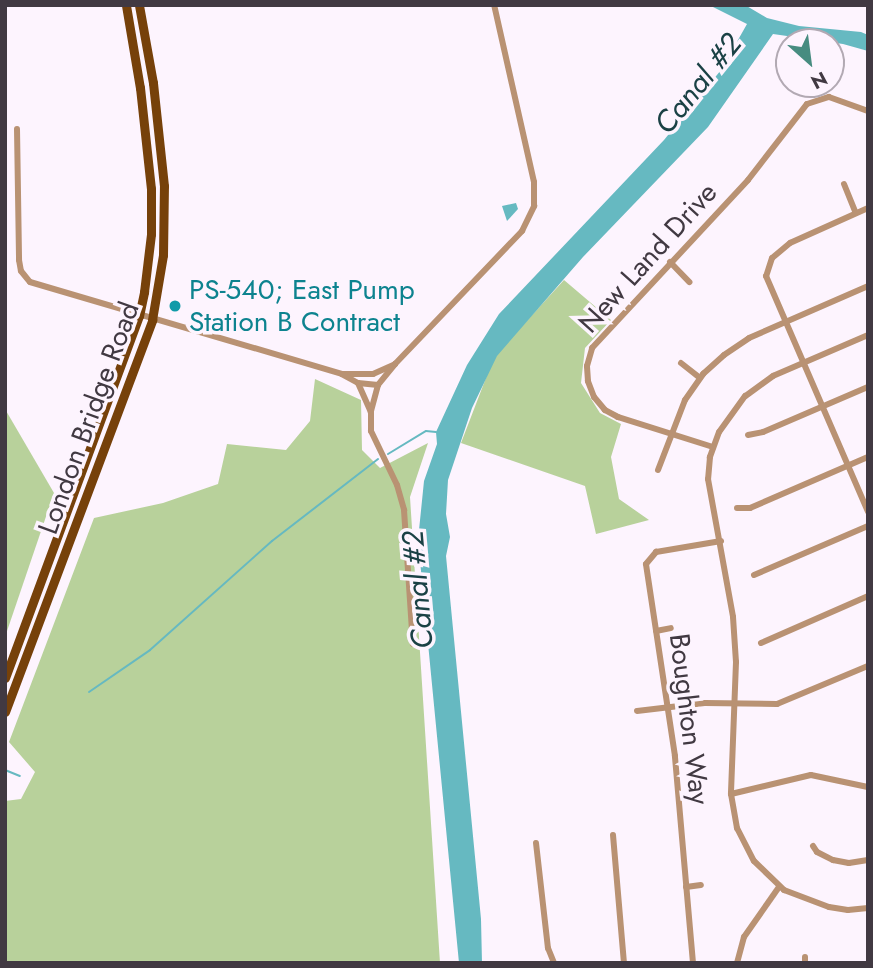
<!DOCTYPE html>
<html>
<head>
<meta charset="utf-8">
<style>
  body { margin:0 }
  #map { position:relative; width:873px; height:968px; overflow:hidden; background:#fdf4fe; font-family:Jost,sans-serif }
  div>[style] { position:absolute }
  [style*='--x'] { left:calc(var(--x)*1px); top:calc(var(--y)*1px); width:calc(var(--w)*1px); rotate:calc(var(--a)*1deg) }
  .green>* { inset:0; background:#b8d19b }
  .water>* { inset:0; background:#66b9c1 }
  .stream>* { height:2px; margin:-1px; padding:0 1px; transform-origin:1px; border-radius:1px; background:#66b9c1 }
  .street>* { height:6px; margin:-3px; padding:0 3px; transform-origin:3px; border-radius:3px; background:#b99273 }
  .primary>* { height:9px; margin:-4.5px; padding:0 4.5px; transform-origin:4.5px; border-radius:4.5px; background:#76410a }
  .dots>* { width:19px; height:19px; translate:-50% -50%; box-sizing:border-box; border:4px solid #fdf4fe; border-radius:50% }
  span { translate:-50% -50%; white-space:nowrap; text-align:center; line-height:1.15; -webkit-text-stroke:7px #fdf4fe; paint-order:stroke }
  .street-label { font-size:28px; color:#413942 }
  .culture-label { font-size:28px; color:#0d838f }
  .left { translate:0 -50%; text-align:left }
  .water-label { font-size:30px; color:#1a4145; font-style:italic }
  .frame { position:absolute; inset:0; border:7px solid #413942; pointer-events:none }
  .north { position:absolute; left:775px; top:28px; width:70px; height:70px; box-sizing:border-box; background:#fdf4fe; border:2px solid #b2a9b3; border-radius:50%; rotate:152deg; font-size:19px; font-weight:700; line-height:28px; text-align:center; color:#413942 }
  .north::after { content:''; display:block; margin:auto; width:24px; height:32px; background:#478c80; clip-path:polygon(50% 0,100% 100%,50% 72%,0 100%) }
</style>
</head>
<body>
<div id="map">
  <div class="green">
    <i style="clip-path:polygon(564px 280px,611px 320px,585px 348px,581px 383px,600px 413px,621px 424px,611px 457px,619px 499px,649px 520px,596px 534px,585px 486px,461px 443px,494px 357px)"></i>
    <i style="clip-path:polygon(315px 379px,361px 400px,362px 450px,380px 468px,428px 443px,410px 497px,440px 963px,5px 963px,5px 801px,21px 799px,35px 772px,9px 742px,94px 518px,163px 503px,218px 484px,227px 444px,286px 450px,310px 421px)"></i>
    <i style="clip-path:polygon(5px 409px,54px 493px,5px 637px)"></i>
  </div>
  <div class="water">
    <i style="clip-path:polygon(709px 5px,745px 5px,767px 18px,799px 26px,861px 32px,868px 35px,868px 51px,843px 44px,773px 34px,708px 127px,583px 257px,497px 356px,472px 408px,448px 480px,446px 514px,450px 537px,446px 556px,481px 919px,482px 963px,459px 963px,418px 540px,424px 481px,437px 444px,436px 432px,467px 365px,499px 314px,664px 140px,721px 70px,747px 24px)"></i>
    <i style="clip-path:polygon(516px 203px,518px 209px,507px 221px,502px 206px)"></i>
  </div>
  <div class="stream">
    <i style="--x:388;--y:454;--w:44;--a:-31.2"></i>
    <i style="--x:426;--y:431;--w:10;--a:6"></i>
    <i style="--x:89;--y:692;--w:74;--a:-34.5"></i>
    <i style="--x:150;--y:650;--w:164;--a:-41.8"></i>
    <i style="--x:272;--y:541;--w:134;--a:-37.7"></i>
    <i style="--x:5;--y:770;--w:16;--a:22"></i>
  </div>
  <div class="street">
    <i style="--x:17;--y:129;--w:131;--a:89.1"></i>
    <i style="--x:19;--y:260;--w:11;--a:80"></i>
    <i style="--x:21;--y:271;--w:14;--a:51"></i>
    <i style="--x:30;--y:282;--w:325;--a:16.4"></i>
    <i style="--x:342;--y:374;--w:31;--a:0"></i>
    <i style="--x:373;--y:374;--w:24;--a:-24"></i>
    <i style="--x:395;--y:364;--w:27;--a:129"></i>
    <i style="--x:378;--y:385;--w:20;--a:-174"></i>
    <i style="--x:358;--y:383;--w:18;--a:-151"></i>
    <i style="--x:844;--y:184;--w:31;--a:68"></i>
    <i style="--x:868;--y:208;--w:85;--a:155.8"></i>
    <i style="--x:790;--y:243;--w:23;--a:140"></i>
    <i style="--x:772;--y:258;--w:19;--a:108"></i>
    <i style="--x:766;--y:276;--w:257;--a:66.6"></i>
    <i style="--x:670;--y:262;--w:28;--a:46"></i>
    <i style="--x:868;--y:335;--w:103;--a:156.7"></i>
    <i style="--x:773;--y:376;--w:34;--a:144"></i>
    <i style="--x:745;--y:396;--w:44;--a:125.8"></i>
    <i style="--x:719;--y:432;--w:27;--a:110"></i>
    <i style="--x:710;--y:457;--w:22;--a:95"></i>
    <i style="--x:708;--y:479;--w:140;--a:79.7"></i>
    <i style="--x:733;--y:617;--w:45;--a:86.2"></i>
    <i style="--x:736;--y:662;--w:132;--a:92.2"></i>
    <i style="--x:731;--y:794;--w:35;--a:80"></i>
    <i style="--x:737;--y:828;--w:37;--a:63"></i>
    <i style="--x:754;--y:861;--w:42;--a:44"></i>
    <i style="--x:784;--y:890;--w:48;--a:20.7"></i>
    <i style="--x:829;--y:907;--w:19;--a:9"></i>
    <i style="--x:848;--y:910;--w:20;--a:-6"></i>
    <i style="--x:681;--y:363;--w:24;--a:38"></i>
    <i style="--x:395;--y:364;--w:184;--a:-46.3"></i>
    <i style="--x:522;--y:231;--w:28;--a:-64"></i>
    <i style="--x:534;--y:206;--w:24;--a:-90"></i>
    <i style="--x:534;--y:182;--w:181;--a:-102.7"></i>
    <i style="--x:358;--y:383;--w:30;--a:66"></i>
    <i style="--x:378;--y:385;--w:28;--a:105"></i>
    <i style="--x:371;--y:412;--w:19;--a:90"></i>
    <i style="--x:371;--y:431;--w:60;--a:64.3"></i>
    <i style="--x:397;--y:485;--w:26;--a:74"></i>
    <i style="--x:404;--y:510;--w:134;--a:86.2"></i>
    <i style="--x:748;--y:435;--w:15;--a:-11"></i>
    <i style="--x:763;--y:432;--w:114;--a:-23.2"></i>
    <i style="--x:713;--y:447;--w:100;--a:-162.5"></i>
    <i style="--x:618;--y:417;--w:15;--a:-152"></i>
    <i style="--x:605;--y:410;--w:17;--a:-130"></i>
    <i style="--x:594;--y:397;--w:17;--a:-111"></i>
    <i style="--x:588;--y:381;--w:15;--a:-94"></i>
    <i style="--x:587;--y:366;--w:19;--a:-74"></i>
    <i style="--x:592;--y:348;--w:229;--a:-47.1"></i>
    <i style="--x:748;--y:180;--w:96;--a:-52.2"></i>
    <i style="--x:807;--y:104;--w:23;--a:-18"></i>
    <i style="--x:829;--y:97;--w:41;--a:19.7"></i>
    <i style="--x:658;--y:470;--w:75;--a:-68.9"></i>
    <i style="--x:685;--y:400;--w:32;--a:-55"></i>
    <i style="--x:703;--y:374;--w:28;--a:-42"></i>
    <i style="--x:724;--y:355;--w:30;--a:-34"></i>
    <i style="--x:749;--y:338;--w:130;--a:-23.6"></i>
    <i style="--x:737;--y:508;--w:13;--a:0"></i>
    <i style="--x:750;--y:508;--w:129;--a:-23.4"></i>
    <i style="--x:754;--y:575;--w:124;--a:-23.3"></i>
    <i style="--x:656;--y:631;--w:15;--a:-11"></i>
    <i style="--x:761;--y:643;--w:117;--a:-23.7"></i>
    <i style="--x:637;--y:711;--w:68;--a:-6.7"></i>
    <i style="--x:705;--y:703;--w:72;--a:0.8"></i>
    <i style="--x:777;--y:704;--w:99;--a:-22.7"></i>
    <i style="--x:731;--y:794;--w:82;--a:-13.4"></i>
    <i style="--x:811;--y:775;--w:58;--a:11.9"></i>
    <i style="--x:613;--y:835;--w:128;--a:85.1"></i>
    <i style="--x:536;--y:843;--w:106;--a:83.5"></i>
    <i style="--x:548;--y:948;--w:16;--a:68"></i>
    <i style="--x:813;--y:846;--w:7;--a:56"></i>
    <i style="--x:817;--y:852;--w:18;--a:27"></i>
    <i style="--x:833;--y:860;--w:16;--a:11"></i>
    <i style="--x:849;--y:863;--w:19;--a:-9"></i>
    <i style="--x:686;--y:887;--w:15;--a:-8"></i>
    <i style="--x:805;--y:957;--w:6;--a:90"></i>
    <i style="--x:693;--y:963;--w:208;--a:-95"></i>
    <i style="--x:675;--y:756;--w:194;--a:-98.6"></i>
    <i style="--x:646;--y:564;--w:16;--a:-50"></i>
    <i style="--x:656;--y:552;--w:66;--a:-9.6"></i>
    <i style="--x:737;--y:963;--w:27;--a:-75"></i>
    <i style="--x:744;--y:937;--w:61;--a:-55"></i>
  </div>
  <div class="primary">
    <i style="--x:5;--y:678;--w:386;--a:-69.7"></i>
    <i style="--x:139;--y:316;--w:25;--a:-78"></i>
    <i style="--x:144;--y:292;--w:58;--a:-83.1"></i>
    <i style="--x:151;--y:234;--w:45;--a:-90"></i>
    <i style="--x:151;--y:189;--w:102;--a:-96.2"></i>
    <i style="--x:140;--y:88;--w:84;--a:-99.6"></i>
    <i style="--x:5;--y:712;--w:419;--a:-69.4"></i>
    <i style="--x:152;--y:320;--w:66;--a:-80.4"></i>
    <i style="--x:163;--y:255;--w:69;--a:-89.2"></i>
    <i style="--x:164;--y:186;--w:104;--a:-96.1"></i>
    <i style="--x:153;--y:83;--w:79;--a:-100.2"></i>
  </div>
  <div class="dots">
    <i style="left:175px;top:306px;background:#0f9aa8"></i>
  </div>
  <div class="street-label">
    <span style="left:648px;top:258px;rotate:-48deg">New Land Drive</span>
    <span style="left:89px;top:418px;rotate:-70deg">London Bridge Road</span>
    <span style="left:689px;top:719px;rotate:83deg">Boughton Way</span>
  </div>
  <div class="culture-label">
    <span class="left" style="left:189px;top:306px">PS-540; East Pump<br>Station B Contract</span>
  </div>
  <div class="water-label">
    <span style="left:698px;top:84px;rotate:-51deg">Canal #2</span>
    <span style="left:418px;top:590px;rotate:-95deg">Canal #2</span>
  </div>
  <div class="frame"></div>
  <div class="north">N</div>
</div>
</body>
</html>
